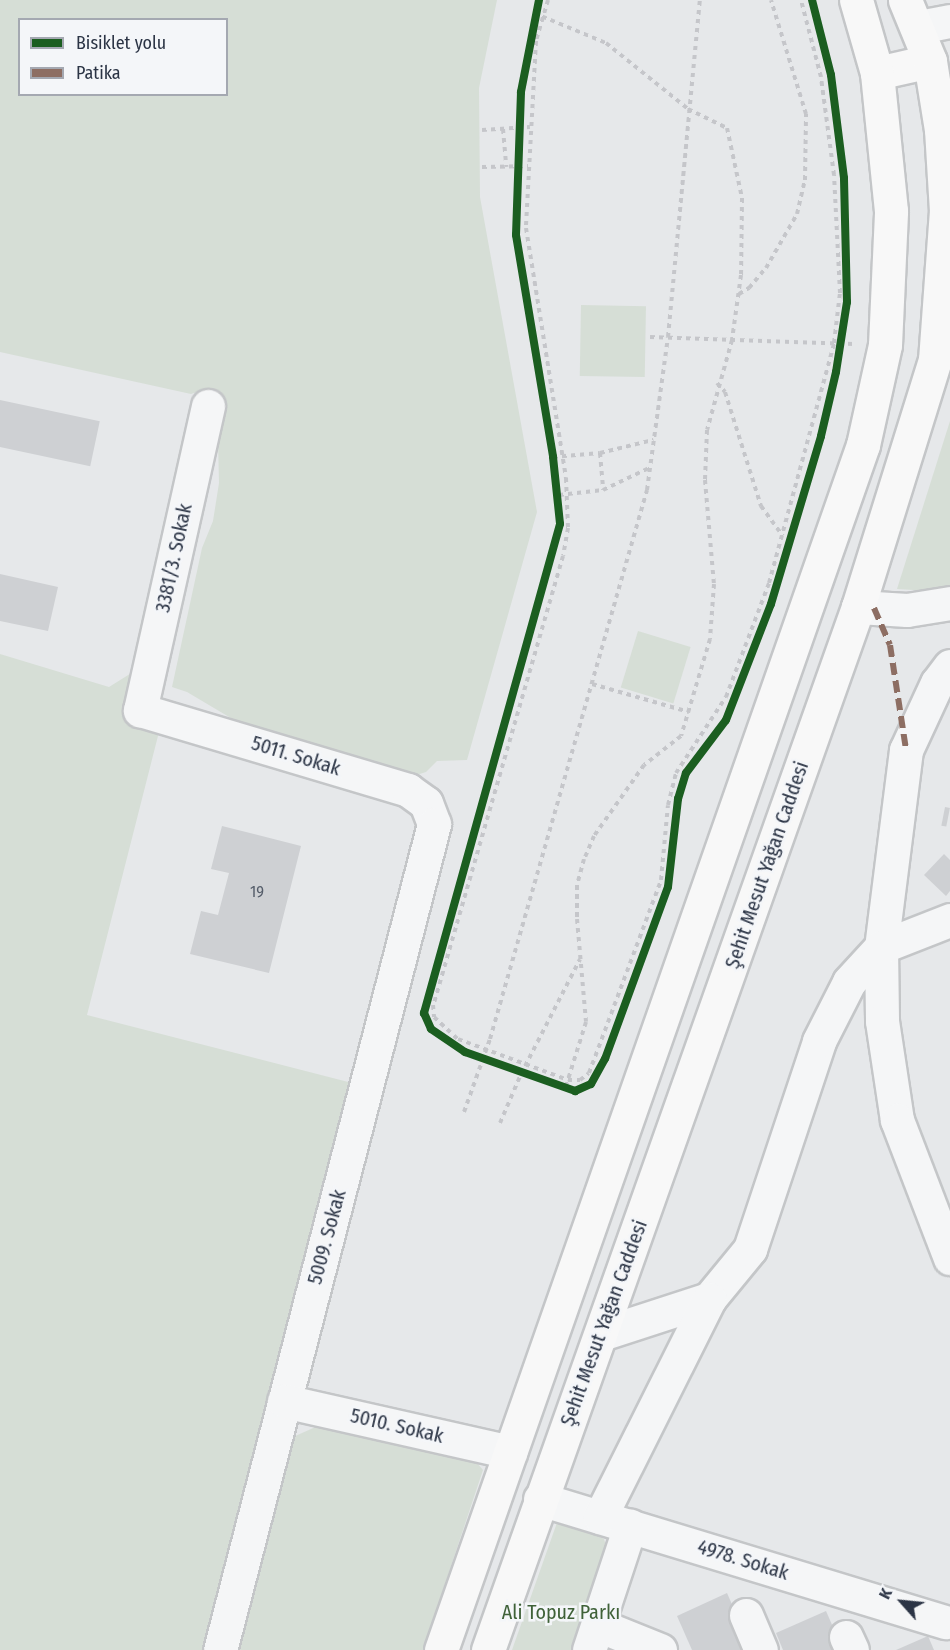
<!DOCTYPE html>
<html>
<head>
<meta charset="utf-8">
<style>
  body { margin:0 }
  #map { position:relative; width:950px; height:1650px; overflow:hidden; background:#e6e8ea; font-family:"Fira Sans Condensed",sans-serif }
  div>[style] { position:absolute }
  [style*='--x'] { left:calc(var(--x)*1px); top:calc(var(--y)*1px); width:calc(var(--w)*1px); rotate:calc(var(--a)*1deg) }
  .green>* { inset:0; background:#d6ded6; transform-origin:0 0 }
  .building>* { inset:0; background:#ced0d3; transform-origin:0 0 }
  .path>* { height:4px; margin-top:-2px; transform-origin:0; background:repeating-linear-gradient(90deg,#c5c6ca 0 4.5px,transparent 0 9px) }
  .roads { filter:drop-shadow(2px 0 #c4c6c8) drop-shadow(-2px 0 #c4c6c8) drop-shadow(0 2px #c4c6c8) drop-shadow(0 -2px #c4c6c8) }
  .minor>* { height:33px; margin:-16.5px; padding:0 16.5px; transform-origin:16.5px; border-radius:16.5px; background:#f5f6f7 }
  .major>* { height:33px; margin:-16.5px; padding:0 16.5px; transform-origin:16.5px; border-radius:16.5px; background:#f8f8f8 }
  .quiet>* { height:6px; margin-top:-3px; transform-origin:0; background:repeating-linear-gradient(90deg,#8d6e63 0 12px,transparent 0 18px) }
  .cycleway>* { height:8px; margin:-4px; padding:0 4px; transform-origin:4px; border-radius:4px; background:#1b5e20 }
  span { translate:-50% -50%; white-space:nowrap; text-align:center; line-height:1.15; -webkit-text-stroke:5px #f4f6f9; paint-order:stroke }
  .number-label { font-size:16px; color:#545c69 }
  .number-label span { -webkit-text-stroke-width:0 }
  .street-label { font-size:20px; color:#2b3445 }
  .park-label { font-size:20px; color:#3f6138 }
  .legend { position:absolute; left:18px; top:18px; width:210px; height:78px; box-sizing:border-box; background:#f4f6f9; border:2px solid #a4a8b1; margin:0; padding:8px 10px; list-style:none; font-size:18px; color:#2b3445 }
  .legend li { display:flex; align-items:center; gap:12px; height:30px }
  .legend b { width:30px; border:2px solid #a4a8b1 }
  .north { position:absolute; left:872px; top:1572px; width:60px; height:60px; -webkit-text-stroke:4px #f4f6f9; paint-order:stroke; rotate:297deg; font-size:16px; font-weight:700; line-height:24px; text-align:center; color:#2b3445 }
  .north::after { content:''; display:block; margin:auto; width:21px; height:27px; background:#2b3445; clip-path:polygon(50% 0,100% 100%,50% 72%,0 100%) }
</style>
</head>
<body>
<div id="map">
  <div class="green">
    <i style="clip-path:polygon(evenodd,0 0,497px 0,479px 88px,480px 197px,537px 512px,467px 760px,437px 761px,426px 772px,413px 776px,246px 727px,187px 692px,172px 687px,202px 548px,213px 521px,219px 483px,217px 400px,206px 389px,191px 394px,0 352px,0 0,20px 20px,226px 20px,226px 94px,20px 94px,20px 20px)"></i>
    <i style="left:581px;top:305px;width:65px;height:71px;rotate:1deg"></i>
    <i style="clip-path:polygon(950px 421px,950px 585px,930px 591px,897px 589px)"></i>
    <i style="left:638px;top:631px;width:55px;height:59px;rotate:17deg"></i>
    <i style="clip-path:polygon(0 654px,109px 687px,133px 672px,124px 721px,159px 732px,87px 1015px,356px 1084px,206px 1650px,0 1650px)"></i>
    <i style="clip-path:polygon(320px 1425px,471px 1456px,483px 1470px,423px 1650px,231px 1650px,284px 1441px)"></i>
    <i style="clip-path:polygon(559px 1517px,604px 1539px,612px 1565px,583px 1650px,512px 1650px)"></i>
  </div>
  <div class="building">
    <i style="left:0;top:400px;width:102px;height:46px;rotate:12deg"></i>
    <i style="clip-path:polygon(0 574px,58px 587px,48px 631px,0 621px)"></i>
    <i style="left:945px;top:807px;width:5px;height:19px;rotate:11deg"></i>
    <i style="clip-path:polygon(222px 826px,301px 846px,269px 973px,190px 954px,201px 911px,218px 915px,229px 873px,211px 869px)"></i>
    <i style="clip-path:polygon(944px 854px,950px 860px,950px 891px,946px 896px,924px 875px)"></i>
    <i style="clip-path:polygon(727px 1593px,752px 1650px,692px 1650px,677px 1616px)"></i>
    <i style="clip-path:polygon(826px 1611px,843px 1650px,783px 1650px,776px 1633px)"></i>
    <i style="clip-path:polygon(928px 1636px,934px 1650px,896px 1650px)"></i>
  </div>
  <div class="path">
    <i style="--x:548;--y:0;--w:43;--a:106.3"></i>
    <i style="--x:536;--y:41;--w:187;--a:93.1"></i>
    <i style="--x:526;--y:228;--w:253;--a:80.9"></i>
    <i style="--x:566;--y:478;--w:50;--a:87.7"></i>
    <i style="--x:568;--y:528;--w:28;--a:100"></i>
    <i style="--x:563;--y:556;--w:467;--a:106.1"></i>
    <i style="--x:433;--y:1005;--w:12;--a:85"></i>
    <i style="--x:434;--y:1017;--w:33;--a:43"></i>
    <i style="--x:458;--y:1039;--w:117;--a:20.4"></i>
    <i style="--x:568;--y:1080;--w:12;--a:0"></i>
    <i style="--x:580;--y:1080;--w:11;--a:-38"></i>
    <i style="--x:589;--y:1073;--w:206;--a:-69.5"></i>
    <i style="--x:661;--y:880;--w:75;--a:-84.7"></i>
    <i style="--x:668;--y:805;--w:33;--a:-76"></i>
    <i style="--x:676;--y:773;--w:91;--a:-56.7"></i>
    <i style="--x:726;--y:697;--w:122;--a:-69.3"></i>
    <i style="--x:769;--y:583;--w:249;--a:-74.8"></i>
    <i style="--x:834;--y:343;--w:50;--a:-83.2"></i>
    <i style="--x:840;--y:293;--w:118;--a:-92.9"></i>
    <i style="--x:834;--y:175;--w:99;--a:-97.6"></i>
    <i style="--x:821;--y:77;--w:80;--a:-104.6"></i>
    <i style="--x:534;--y:13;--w:78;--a:22.6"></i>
    <i style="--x:606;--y:43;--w:105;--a:38.8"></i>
    <i style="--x:688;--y:109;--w:43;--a:26"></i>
    <i style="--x:727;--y:128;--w:72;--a:77.9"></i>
    <i style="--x:742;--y:198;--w:77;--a:90.7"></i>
    <i style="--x:741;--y:275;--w:66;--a:97.9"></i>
    <i style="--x:732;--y:340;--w:93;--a:105.5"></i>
    <i style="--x:707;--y:430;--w:50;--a:92.3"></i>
    <i style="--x:705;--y:480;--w:104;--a:85.1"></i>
    <i style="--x:714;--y:584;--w:55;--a:94.2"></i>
    <i style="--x:710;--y:639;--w:101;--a:106.6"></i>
    <i style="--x:681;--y:736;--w:47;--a:141.9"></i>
    <i style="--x:644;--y:765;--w:87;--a:125.2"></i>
    <i style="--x:594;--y:836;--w:25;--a:113"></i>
    <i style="--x:584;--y:859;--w:27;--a:105"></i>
    <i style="--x:577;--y:885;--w:34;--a:90"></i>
    <i style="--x:577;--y:919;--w:103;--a:85"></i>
    <i style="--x:586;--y:1022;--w:70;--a:107.4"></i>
    <i style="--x:503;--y:129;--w:38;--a:85"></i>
    <i style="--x:482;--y:130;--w:48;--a:-3.6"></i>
    <i style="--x:482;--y:167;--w:46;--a:-1.2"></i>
    <i style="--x:739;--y:294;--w:12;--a:-31"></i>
    <i style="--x:749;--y:288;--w:26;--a:-50"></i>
    <i style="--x:766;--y:268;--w:62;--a:-60.1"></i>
    <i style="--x:797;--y:214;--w:35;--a:-77"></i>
    <i style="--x:805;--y:180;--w:66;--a:-89.1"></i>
    <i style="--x:806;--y:114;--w:119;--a:-107.1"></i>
    <i style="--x:650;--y:337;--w:204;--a:2"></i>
    <i style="--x:717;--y:383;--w:12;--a:48"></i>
    <i style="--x:725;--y:392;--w:120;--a:72.5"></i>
    <i style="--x:761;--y:506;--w:37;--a:54"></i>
    <i style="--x:600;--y:453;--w:37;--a:85"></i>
    <i style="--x:553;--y:457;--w:47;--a:-4.9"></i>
    <i style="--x:600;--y:453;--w:55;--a:-13.8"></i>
    <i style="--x:559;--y:495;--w:44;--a:-6.5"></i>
    <i style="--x:603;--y:490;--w:51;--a:-25.6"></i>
    <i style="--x:592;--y:684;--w:101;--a:16.1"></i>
    <i style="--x:464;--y:1112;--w:77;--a:-70.4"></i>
    <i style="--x:490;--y:1039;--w:571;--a:-74.04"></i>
    <i style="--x:647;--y:490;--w:154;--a:-82.2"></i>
    <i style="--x:668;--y:337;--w:339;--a:-84.6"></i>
    <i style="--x:500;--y:1123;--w:53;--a:-66.8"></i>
    <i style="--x:521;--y:1074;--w:129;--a:-62.8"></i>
  </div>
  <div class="roads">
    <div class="minor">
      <i style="--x:919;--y:27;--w:32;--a:-11"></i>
      <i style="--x:208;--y:406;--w:312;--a:102.6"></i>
      <i style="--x:140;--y:710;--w:280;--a:16.6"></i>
      <i style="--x:408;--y:790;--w:22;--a:36"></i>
      <i style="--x:426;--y:803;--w:22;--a:69"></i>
      <i style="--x:434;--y:824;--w:853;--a:104.52"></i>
      <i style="--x:858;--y:607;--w:49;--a:3.5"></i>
      <i style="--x:907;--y:610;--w:44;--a:-9.2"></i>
      <i style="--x:950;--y:666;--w:21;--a:127"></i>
      <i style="--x:937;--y:683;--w:74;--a:114.8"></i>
      <i style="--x:906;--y:750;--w:199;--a:97.2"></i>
      <i style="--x:881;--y:947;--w:74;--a:89.2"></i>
      <i style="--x:882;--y:1021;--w:100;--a:81.4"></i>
      <i style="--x:897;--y:1120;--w:148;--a:69"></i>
      <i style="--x:601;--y:1334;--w:114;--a:-18"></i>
      <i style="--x:709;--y:1299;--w:65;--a:-50.6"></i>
      <i style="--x:750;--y:1249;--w:219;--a:-71.6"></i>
      <i style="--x:819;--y:1041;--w:66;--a:-63"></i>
      <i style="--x:849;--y:982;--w:47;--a:-47.6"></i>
      <i style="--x:881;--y:947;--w:74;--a:-21.4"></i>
      <i style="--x:284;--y:1401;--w:232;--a:12.7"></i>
      <i style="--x:540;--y:1499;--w:424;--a:16.9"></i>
      <i style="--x:600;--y:1517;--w:244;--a:-63.4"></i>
      <i style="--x:746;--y:1615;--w:38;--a:67"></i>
      <i style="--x:598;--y:1625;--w:67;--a:22"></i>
      <i style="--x:846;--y:1637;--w:14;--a:65"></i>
      <i style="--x:589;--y:1650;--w:131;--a:-71.7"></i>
    </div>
    <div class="major">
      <i style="--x:877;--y:73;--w:54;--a:-12.8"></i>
      <i style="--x:441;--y:1650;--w:1277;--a:-70.7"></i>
      <i style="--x:863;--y:445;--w:102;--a:-77.6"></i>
      <i style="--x:885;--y:345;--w:134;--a:-87.4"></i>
      <i style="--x:891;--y:211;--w:139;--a:-95.8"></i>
      <i style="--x:877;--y:73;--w:76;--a:-106"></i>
      <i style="--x:488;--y:1650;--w:1107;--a:-70.47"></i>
      <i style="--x:858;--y:607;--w:259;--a:-72.7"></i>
      <i style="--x:935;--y:360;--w:149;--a:-85.8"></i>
      <i style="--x:946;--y:211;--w:81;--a:-93.5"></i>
      <i style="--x:941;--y:130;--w:70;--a:-99.1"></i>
      <i style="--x:930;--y:61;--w:66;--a:-112.3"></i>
    </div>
  </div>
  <div class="quiet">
    <i style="--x:874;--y:608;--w:40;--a:66.6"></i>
    <i style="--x:890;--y:645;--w:106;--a:81.3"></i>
  </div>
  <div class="cycleway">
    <i style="--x:539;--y:0;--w:94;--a:101.1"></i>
    <i style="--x:521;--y:92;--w:143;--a:92"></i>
    <i style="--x:516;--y:235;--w:225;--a:80.5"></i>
    <i style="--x:553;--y:457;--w:67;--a:84"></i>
    <i style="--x:560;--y:524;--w:508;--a:105.54"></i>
    <i style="--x:424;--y:1013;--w:17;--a:66"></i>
    <i style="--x:431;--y:1029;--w:41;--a:34.1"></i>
    <i style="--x:465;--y:1052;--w:117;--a:19.5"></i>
    <i style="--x:575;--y:1091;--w:17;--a:-24"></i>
    <i style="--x:591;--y:1084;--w:29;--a:-61"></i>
    <i style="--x:605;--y:1059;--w:183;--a:-69.9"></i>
    <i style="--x:668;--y:887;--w:89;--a:-83.5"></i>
    <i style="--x:678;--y:799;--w:27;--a:-73"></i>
    <i style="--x:686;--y:773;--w:66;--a:-53"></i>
    <i style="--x:726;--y:720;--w:124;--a:-68.8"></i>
    <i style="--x:771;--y:604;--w:175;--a:-73.4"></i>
    <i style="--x:821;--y:436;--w:66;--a:-76.8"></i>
    <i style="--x:836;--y:372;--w:71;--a:-81.1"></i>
    <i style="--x:847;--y:302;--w:124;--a:-91.4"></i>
    <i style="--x:844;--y:178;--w:104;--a:-97.2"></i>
    <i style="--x:831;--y:75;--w:77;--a:-104.2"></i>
  </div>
  <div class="number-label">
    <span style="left:257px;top:892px">19</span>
  </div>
  <div class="street-label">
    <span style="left:174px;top:558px;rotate:-78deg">3381/3. Sokak</span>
    <span style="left:296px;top:756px;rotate:17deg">5011. Sokak</span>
    <span style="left:767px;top:865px;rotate:-71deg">Şehit Mesut Yağan Caddesi</span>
    <span style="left:327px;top:1237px;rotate:-75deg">5009. Sokak</span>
    <span style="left:604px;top:1323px;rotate:-70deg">Şehit Mesut Yağan Caddesi</span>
    <span style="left:397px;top:1426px;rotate:13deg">5010. Sokak</span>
    <span style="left:743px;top:1560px;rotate:17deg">4978. Sokak</span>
  </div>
  <div class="park-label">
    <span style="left:561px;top:1612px">Ali Topuz Parkı</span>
  </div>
  <ul class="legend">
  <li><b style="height:8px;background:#1b5e20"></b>Bisiklet yolu</li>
  <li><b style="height:8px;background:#8d6e63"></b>Patika</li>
  </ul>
  <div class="north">K</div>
</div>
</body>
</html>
